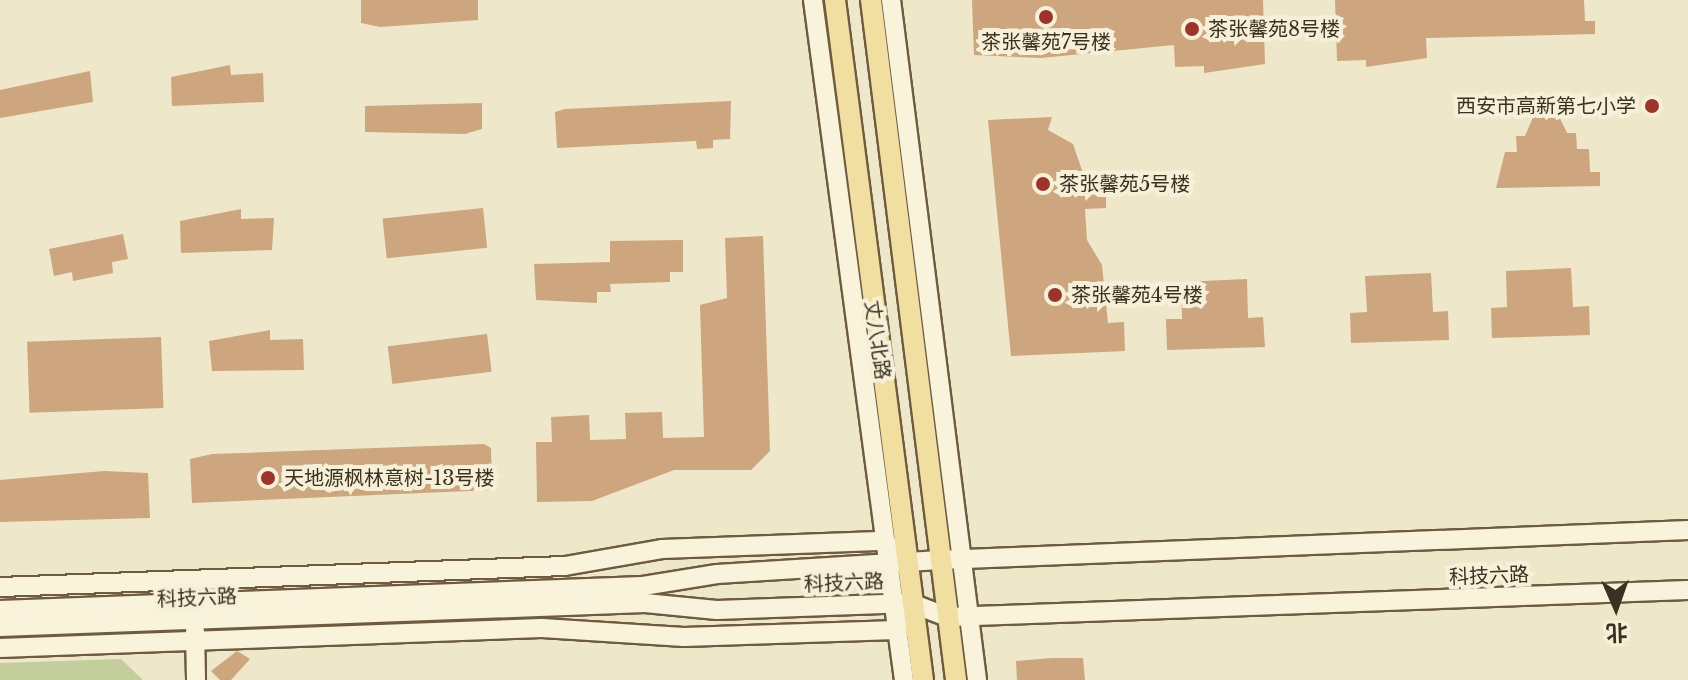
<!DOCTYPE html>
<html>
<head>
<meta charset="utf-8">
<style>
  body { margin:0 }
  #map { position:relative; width:1688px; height:680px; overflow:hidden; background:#efe7c9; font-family:"Libre Baskerville","Noto Sans SC",serif }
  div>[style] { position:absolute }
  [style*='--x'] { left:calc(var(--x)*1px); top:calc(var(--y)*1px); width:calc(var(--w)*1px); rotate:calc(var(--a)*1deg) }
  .green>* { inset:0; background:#c4ce9c }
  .building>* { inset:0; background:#cda57e; transform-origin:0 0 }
  .roads { filter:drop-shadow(2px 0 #6e5b40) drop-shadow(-2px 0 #6e5b40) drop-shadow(0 2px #6e5b40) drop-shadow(0 -2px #6e5b40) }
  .secondary>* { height:18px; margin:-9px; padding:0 9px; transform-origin:9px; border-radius:9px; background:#f9f3dc }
  .primary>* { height:20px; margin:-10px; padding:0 10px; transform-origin:10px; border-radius:10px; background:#f1dfa1 }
  .dots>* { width:22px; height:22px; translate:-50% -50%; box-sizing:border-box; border:4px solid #f6f0d8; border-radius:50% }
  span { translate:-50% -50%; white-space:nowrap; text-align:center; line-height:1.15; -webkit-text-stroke:8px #f6f0d8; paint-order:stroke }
  .poi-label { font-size:20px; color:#3c3020 }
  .left { translate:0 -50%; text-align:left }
  .right { translate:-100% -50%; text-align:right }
  .street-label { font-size:20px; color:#3c3020 }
  .north { position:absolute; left:1576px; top:568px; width:80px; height:80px; -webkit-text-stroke:6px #f6f0d8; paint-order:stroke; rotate:178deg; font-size:22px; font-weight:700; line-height:32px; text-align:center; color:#3c3020 }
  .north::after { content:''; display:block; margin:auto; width:28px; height:36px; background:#3c3020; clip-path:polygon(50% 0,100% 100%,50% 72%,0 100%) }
</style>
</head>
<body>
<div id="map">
  <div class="green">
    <i style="clip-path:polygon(121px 659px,143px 680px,0 680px,0 663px)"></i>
  </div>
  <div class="building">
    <i style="clip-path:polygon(361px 0,478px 0,478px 20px,380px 27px,361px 23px)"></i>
    <i style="clip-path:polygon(972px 0,1263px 0,1265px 64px,1204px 73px,1204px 66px,1175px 67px,1174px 45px,1041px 58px,974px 55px)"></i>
    <i style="clip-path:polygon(1335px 0,1584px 0,1585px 21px,1595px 21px,1595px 34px,1426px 38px,1427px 58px,1366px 67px,1366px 60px,1337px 61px)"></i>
    <i style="clip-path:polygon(230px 65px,231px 75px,263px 73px,264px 102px,172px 106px,171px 77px)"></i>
    <i style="clip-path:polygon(90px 71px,93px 102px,0 118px,0 90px)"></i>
    <i style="clip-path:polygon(731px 101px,730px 139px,713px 140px,713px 148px,697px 149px,696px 141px,557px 148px,555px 112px,565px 109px)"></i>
    <i style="clip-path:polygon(482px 103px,482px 129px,465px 134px,365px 132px,365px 106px)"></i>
    <i style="clip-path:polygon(1537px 108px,1555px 108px,1567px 133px,1576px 133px,1577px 149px,1589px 149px,1590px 172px,1600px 172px,1600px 186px,1496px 188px,1505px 152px,1517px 152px,1516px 136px,1525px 136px)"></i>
    <i style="clip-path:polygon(1052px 117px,1048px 130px,1073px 144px,1083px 173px,1096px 172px,1096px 195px,1106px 195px,1106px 208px,1085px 209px,1087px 240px,1102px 265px,1108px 323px,1124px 322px,1125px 351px,1011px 356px,988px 120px)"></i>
    <i style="left:483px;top:208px;width:40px;height:101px;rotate:84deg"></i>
    <i style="clip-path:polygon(241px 209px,241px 219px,274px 218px,272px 250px,181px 253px,180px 221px)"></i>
    <i style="clip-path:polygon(123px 234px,128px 259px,112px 262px,113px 273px,73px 281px,72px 272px,54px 276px,49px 249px)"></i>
    <i style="clip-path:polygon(763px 236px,770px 451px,751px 470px,674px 470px,592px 501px,537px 502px,536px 442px,552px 442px,551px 417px,589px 415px,590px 440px,626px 439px,625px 413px,662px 412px,663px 438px,704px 437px,700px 305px,727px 298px,725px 238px)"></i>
    <i style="clip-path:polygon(683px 240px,683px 272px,670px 272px,670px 282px,610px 284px,611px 292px,597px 292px,597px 303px,536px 300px,534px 264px,610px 262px,610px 241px)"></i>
    <i style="clip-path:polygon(1571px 268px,1573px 307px,1589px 306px,1590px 335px,1492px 338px,1491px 308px,1507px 307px,1506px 271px)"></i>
    <i style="clip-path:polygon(1431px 273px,1433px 312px,1448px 311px,1449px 340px,1351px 343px,1350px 313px,1367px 312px,1365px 276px)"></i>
    <i style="clip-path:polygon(1247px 279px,1248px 318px,1263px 317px,1265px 347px,1167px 350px,1166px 319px,1182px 319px,1181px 282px)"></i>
    <i style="clip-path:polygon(270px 330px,270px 340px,303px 339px,304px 370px,212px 371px,209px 341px)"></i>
    <i style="left:487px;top:334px;width:38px;height:100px;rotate:83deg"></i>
    <i style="left:161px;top:337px;width:71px;height:134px;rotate:88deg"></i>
    <i style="clip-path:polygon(484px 444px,491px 448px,492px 490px,192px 503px,190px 459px,212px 454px)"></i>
    <i style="clip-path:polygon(104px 471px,148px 473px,150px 518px,0 522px,0 480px)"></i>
    <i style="clip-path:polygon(237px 651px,250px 659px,231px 680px,220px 680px,211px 671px)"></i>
    <i style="clip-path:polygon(1052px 658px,1083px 658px,1085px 680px,1017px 680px,1016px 661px)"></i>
  </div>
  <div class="roads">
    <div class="secondary">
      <i style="--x:813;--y:0;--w:686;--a:82.38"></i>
      <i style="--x:891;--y:0;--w:685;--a:82.79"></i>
      <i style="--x:0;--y:587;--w:565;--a:-2.13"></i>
      <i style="--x:565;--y:566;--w:98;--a:-9.9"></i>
      <i style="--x:662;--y:549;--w:223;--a:-2.1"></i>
      <i style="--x:885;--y:541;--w:33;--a:50"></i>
      <i style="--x:0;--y:610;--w:643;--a:-2.14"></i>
      <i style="--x:643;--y:586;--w:75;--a:-9.2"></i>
      <i style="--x:717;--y:574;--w:223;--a:-3.6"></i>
      <i style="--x:940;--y:560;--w:749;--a:-2.3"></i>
      <i style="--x:0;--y:627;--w:645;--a:-2.13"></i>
      <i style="--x:645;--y:603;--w:72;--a:5.6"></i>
      <i style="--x:717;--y:610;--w:194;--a:-2.1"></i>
      <i style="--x:911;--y:603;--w:40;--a:21"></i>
      <i style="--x:948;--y:617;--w:740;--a:-2.09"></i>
      <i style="--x:195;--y:631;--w:49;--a:88.8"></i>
      <i style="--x:0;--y:648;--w:542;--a:-2.11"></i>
      <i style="--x:542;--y:628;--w:142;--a:3.6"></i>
      <i style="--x:684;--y:637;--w:213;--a:-1.9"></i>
      <i style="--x:897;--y:630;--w:30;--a:-63"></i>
    </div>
    <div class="primary">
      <i style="--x:835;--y:0;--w:686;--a:82.63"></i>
      <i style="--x:871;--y:0;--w:685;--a:82.87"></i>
    </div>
  </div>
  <div class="dots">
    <i style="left:1046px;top:17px;background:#9c342c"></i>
    <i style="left:1192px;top:29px;background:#9c342c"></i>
    <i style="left:1652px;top:106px;background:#9c342c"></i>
    <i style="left:1043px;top:184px;background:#9c342c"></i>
    <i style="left:1055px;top:295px;background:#9c342c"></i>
    <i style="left:268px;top:478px;background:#9c342c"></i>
  </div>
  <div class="poi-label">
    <span class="left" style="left:1208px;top:29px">茶张馨苑8号楼</span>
    <span style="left:1046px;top:42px">茶张馨苑7号楼</span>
    <span class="right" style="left:1636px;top:106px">西安市高新第七小学</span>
    <span class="left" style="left:1059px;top:184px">茶张馨苑5号楼</span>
    <span class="left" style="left:1071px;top:295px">茶张馨苑4号楼</span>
    <span class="left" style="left:284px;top:478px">天地源枫林意树-13号楼</span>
  </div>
  <div class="street-label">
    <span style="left:877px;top:340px;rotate:82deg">丈八北路</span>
    <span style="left:1489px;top:576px;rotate:-2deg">科技六路</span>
    <span style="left:844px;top:583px;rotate:-2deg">科技六路</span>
    <span style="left:197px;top:598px;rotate:-2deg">科技六路</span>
  </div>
  <div class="north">北</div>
</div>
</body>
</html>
